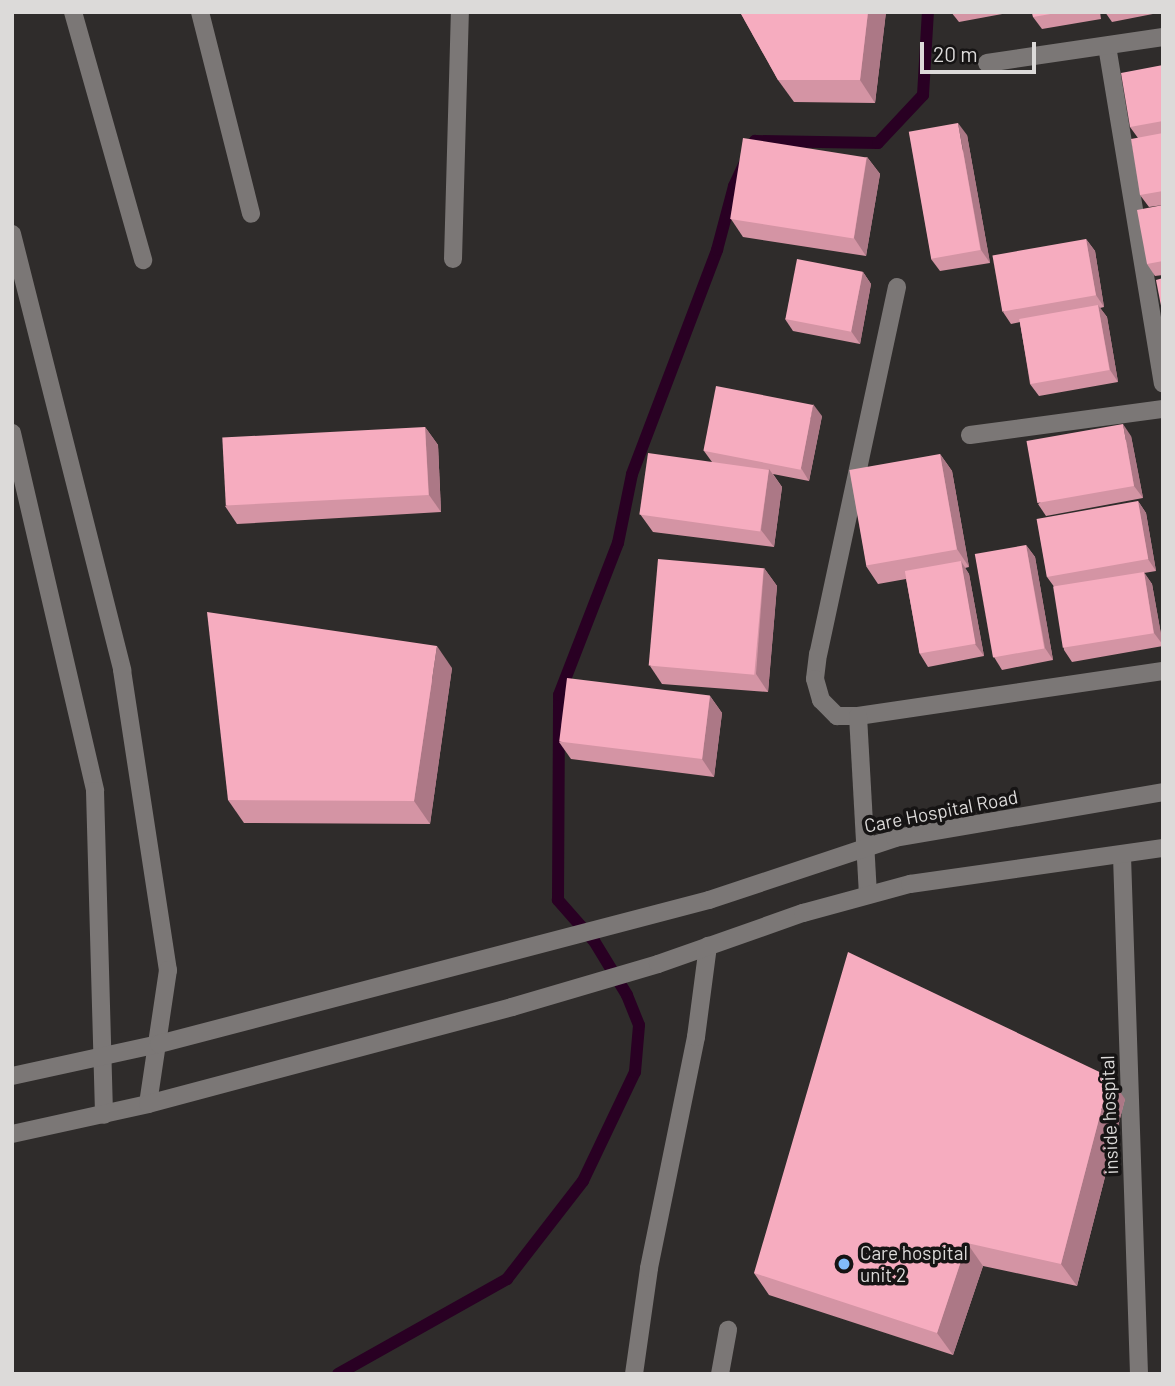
<!DOCTYPE html>
<html>
<head>
<meta charset="utf-8">
<style>
  body { margin:0 }
  #map { position:relative; width:1175px; height:1386px; overflow:hidden; background:#2f2c2b; font-family:Barlow,sans-serif }
  div>[style] { position:absolute }
  [style*='--x'] { left:calc(var(--x)*1px); top:calc(var(--y)*1px); width:calc(var(--w)*1px); rotate:calc(var(--a)*1deg) }
  .stream>* { height:12px; margin:-6px; padding:0 6px; transform-origin:6px; border-radius:6px; background:#290023 }
  .lane>* { height:18px; margin:-9px; padding:0 9px; transform-origin:9px; border-radius:9px; background:#7b7776 }
  .street>* { height:18px; margin:-9px; padding:0 9px; transform-origin:9px; border-radius:9px; background:#7b7776 }
  .secondary>* { height:18px; margin:-9px; padding:0 9px; transform-origin:9px; border-radius:9px; background:#7b7776 }
  .wall>* { inset:0; background:#d494a4 }
  .shaded-wall>* { inset:0; background:#ac7886 }
  .building>* { inset:0; background:#f6acbf; transform-origin:0 0 }
  .dots>* { width:19px; height:19px; translate:-50% -50%; box-sizing:border-box; border:4px solid #161414; border-radius:50% }
  span { translate:-50% -50%; white-space:nowrap; text-align:center; line-height:1.15; -webkit-text-stroke:7px #161414; paint-order:stroke }
  .street-label { font-size:19px; color:#dcdad9 }
  .poi-label { font-size:19px; color:#dcdad9 }
  .left { translate:0 -50%; text-align:left }
  .frame { position:absolute; inset:0; border:14px solid #dcdad9; pointer-events:none }
  .scale { position:absolute; left:920px; top:42px; width:116px; height:32px; box-sizing:border-box; border:4px solid #dcdad9; border-top:0; padding-left:9px; font-size:21px; line-height:24px; white-space:nowrap; color:#dcdad9; -webkit-text-stroke:5px #161414; paint-order:stroke }
</style>
</head>
<body>
<div id="map">
  <div class="stream">
    <i style="--x:338;--y:1374;--w:194;--a:-29.3"></i>
    <i style="--x:507;--y:1279;--w:124;--a:-52.2"></i>
    <i style="--x:583;--y:1181;--w:121;--a:-64.5"></i>
    <i style="--x:635;--y:1072;--w:47;--a:-85.1"></i>
    <i style="--x:639;--y:1025;--w:32;--a:-112"></i>
    <i style="--x:627;--y:995;--w:63;--a:-121.4"></i>
    <i style="--x:594;--y:941;--w:55;--a:-131.3"></i>
    <i style="--x:558;--y:900;--w:205;--a:-89.7"></i>
    <i style="--x:559;--y:695;--w:163;--a:-68.8"></i>
    <i style="--x:618;--y:543;--w:70;--a:-78.5"></i>
    <i style="--x:632;--y:474;--w:240;--a:-69.2"></i>
    <i style="--x:717;--y:250;--w:66;--a:-75.1"></i>
    <i style="--x:734;--y:186;--w:50;--a:-65"></i>
    <i style="--x:755;--y:141;--w:123;--a:0.9"></i>
    <i style="--x:878;--y:143;--w:66;--a:-46.8"></i>
    <i style="--x:923;--y:95;--w:83;--a:-86.6"></i>
  </div>
  <div class="lane">
    <i style="--x:453;--y:259;--w:247;--a:-88.4"></i>
    <i style="--x:970;--y:435;--w:195;--a:-7.7"></i>
  </div>
  <div class="street">
    <i style="--x:73;--y:12;--w:258;--a:74.2"></i>
    <i style="--x:200;--y:12;--w:208;--a:75.8"></i>
    <i style="--x:1107;--y:46;--w:342;--a:80.6"></i>
    <i style="--x:987;--y:63;--w:178;--a:-8.4"></i>
    <i style="--x:897;--y:287;--w:375;--a:102.1"></i>
    <i style="--x:818;--y:654;--w:25;--a:97"></i>
    <i style="--x:815;--y:679;--w:22;--a:74"></i>
    <i style="--x:821;--y:700;--w:23;--a:45"></i>
    <i style="--x:837;--y:716;--w:21;--a:0"></i>
    <i style="--x:858;--y:716;--w:308;--a:-8.4"></i>
    <i style="--x:858;--y:716;--w:179;--a:86.8"></i>
    <i style="--x:1122;--y:856;--w:518;--a:88.12"></i>
    <i style="--x:634;--y:1374;--w:107;--a:-81.9"></i>
    <i style="--x:649;--y:1268;--w:236;--a:-78.5"></i>
    <i style="--x:696;--y:1037;--w:92;--a:-82.5"></i>
    <i style="--x:720;--y:1374;--w:45;--a:-79.7"></i>
  </div>
  <div class="secondary">
    <i style="--x:12;--y:234;--w:450;--a:75.8"></i>
    <i style="--x:122;--y:670;--w:304;--a:81.3"></i>
    <i style="--x:168;--y:970;--w:135;--a:98.5"></i>
    <i style="--x:12;--y:433;--w:367;--a:76.9"></i>
    <i style="--x:95;--y:791;--w:324;--a:88.4"></i>
    <i style="--x:12;--y:1076;--w:150;--a:-12.3"></i>
    <i style="--x:159;--y:1044;--w:569;--a:-14.67"></i>
    <i style="--x:709;--y:900;--w:196;--a:-18.4"></i>
    <i style="--x:895;--y:838;--w:272;--a:-9.7"></i>
    <i style="--x:12;--y:1134;--w:139;--a:-12.4"></i>
    <i style="--x:148;--y:1104;--w:377;--a:-14.9"></i>
    <i style="--x:512;--y:1007;--w:152;--a:-16.4"></i>
    <i style="--x:658;--y:964;--w:154;--a:-19.4"></i>
    <i style="--x:803;--y:913;--w:111;--a:-15.2"></i>
    <i style="--x:910;--y:884;--w:256;--a:-8.1"></i>
  </div>
  <div class="wall">
    <i style="clip-path:polygon(740px 12px,886px 12px,875px 103px,794px 102px,778px 80px)"></i>
    <i style="clip-path:polygon(951px 12px,1013px 12px,959px 22px)"></i>
    <i style="clip-path:polygon(1032px 12px,1100px 12px,1101px 19px,1042px 29px,1033px 17px)"></i>
    <i style="clip-path:polygon(1105px 12px,1163px 12px,1112px 22px)"></i>
    <i style="clip-path:polygon(1163px 65px,1163px 205px,1149px 207px,1140px 195px,1138px 138px,1130px 127px)"></i>
    <i style="clip-path:polygon(967px 135px,990px 263px,940px 271px,931px 259px)"></i>
    <i style="clip-path:polygon(867px 157px,880px 174px,866px 256px,743px 237px,731px 219px)"></i>
    <i style="clip-path:polygon(1163px 205px,1163px 275px,1155px 276px,1147px 264px)"></i>
    <i style="clip-path:polygon(1086px 239px,1095px 251px,1104px 307px,1100px 308px,1107px 317px,1118px 382px,1039px 396px,1030px 384px,1020px 322px,1011px 324px,1003px 312px)"></i>
    <i style="clip-path:polygon(863px 272px,871px 284px,860px 344px,793px 331px,785px 319px)"></i>
    <i style="clip-path:polygon(822px 416px,809px 481px,773px 474px,782px 487px,774px 547px,653px 532px,640px 514px,712px 462px,704px 451px)"></i>
    <i style="clip-path:polygon(425px 427px,438px 445px,441px 512px,237px 524px,225px 506px)"></i>
    <i style="clip-path:polygon(1131px 436px,1143px 498px,1046px 516px,1038px 504px)"></i>
    <i style="clip-path:polygon(940px 454px,952px 471px,969px 567px,965px 568px,969px 574px,984px 656px,928px 667px,920px 654px,906px 579px,878px 584px,866px 566px)"></i>
    <i style="clip-path:polygon(1138px 501px,1146px 513px,1156px 571px,1144px 573px,1152px 584px,1163px 646px,1072px 662px,1064px 650px,1055px 588px,1047px 577px)"></i>
    <i style="clip-path:polygon(1026px 545px,1035px 557px,1053px 660px,1002px 670px,994px 657px)"></i>
    <i style="clip-path:polygon(764px 568px,777px 586px,768px 692px,662px 684px,650px 666px)"></i>
    <i style="clip-path:polygon(452px 668px,430px 824px,244px 823px,228px 800px)"></i>
    <i style="clip-path:polygon(710px 696px,722px 713px,714px 777px,571px 759px,559px 742px)"></i>
    <i style="clip-path:polygon(1125px 1099px,1077px 1286px,983px 1266px,953px 1355px,769px 1295px,754px 1273px)"></i>
  </div>
  <div class="shaded-wall">
    <i style="clip-path:polygon(868px 12px,886px 12px,875px 103px,860px 80px)"></i>
    <i style="clip-path:polygon(958px 123px,967px 135px,990px 263px,981px 250px)"></i>
    <i style="clip-path:polygon(867px 157px,880px 174px,866px 256px,854px 238px)"></i>
    <i style="clip-path:polygon(1086px 239px,1095px 251px,1104px 307px,1096px 295px)"></i>
    <i style="clip-path:polygon(863px 272px,871px 284px,860px 344px,851px 331px)"></i>
    <i style="clip-path:polygon(1098px 305px,1107px 317px,1118px 382px,1110px 370px)"></i>
    <i style="clip-path:polygon(813px 404px,822px 416px,809px 481px,801px 468px)"></i>
    <i style="clip-path:polygon(1123px 424px,1131px 436px,1143px 498px,1134px 486px)"></i>
    <i style="clip-path:polygon(425px 427px,438px 445px,441px 512px,429px 495px)"></i>
    <i style="clip-path:polygon(940px 454px,952px 471px,969px 567px,957px 549px)"></i>
    <i style="clip-path:polygon(769px 469px,782px 487px,774px 547px,761px 530px)"></i>
    <i style="clip-path:polygon(1138px 501px,1146px 513px,1156px 571px,1148px 559px)"></i>
    <i style="clip-path:polygon(1026px 545px,1035px 557px,1053px 660px,1045px 648px)"></i>
    <i style="clip-path:polygon(961px 561px,969px 574px,984px 656px,975px 644px)"></i>
    <i style="clip-path:polygon(764px 568px,777px 586px,768px 692px,756px 674px)"></i>
    <i style="clip-path:polygon(1144px 572px,1152px 584px,1163px 645px,1154px 633px)"></i>
    <i style="clip-path:polygon(437px 646px,452px 668px,430px 824px,414px 801px)"></i>
    <i style="clip-path:polygon(710px 696px,722px 713px,714px 777px,702px 759px)"></i>
    <i style="clip-path:polygon(1110px 1077px,1125px 1099px,1077px 1286px,1061px 1264px)"></i>
    <i style="clip-path:polygon(967px 1243px,983px 1266px,953px 1355px,937px 1333px)"></i>
  </div>
  <div class="building">
    <i style="clip-path:polygon(740px 12px,868px 12px,860px 80px,778px 80px)"></i>
    <i style="clip-path:polygon(1032px 12px,1062px 12px,1033px 17px)"></i>
    <i style="clip-path:polygon(1163px 65px,1163px 121px,1130px 127px,1121px 73px)"></i>
    <i style="left:958px;top:123px;width:129px;height:50px;rotate:80deg"></i>
    <i style="clip-path:polygon(1163px 133px,1163px 191px,1140px 195px,1131px 139px)"></i>
    <i style="left:743px;top:138px;width:125px;height:82px;rotate:9deg"></i>
    <i style="clip-path:polygon(1163px 205px,1163px 261px,1147px 264px,1137px 210px)"></i>
    <i style="left:1086px;top:239px;width:57px;height:95px;rotate:80deg"></i>
    <i style="left:797px;top:259px;width:67px;height:61px;rotate:11deg"></i>
    <i style="clip-path:polygon(1163px 278px,1163px 316px,1156px 280px)"></i>
    <i style="left:1098px;top:305px;width:66px;height:80px;rotate:80deg"></i>
    <i style="left:716px;top:386px;width:99px;height:66px;rotate:11deg"></i>
    <i style="left:1123px;top:424px;width:63px;height:98px;rotate:80deg"></i>
    <i style="left:425px;top:427px;width:68px;height:203px;rotate:87deg"></i>
    <i style="left:648px;top:453px;width:122px;height:62px;rotate:8deg"></i>
    <i style="left:940px;top:454px;width:97px;height:92px;rotate:80deg"></i>
    <i style="left:1138px;top:501px;width:59px;height:103px;rotate:80deg"></i>
    <i style="left:1026px;top:545px;width:105px;height:52px;rotate:80deg"></i>
    <i style="left:658px;top:559px;width:106px;height:107px;rotate:5deg"></i>
    <i style="left:961px;top:561px;width:84px;height:57px;rotate:80deg"></i>
    <i style="left:1144px;top:572px;width:62px;height:92px;rotate:81deg"></i>
    <i style="clip-path:polygon(207px 612px,437px 646px,414px 801px,228px 800px)"></i>
    <i style="left:567px;top:678px;width:144px;height:64px;rotate:7deg"></i>
    <i style="clip-path:polygon(848px 952px,1110px 1077px,1061px 1264px,967px 1243px,937px 1333px,754px 1273px)"></i>
  </div>
  <div class="dots">
    <i style="left:844px;top:1264px;background:#82bcfa"></i>
  </div>
  <div class="street-label">
    <span style="left:941px;top:811px;rotate:-11deg">Care Hospital Road</span>
    <span style="left:1109px;top:1115px;rotate:-92deg">inside hospital</span>
  </div>
  <div class="poi-label">
    <span class="left" style="left:860px;top:1264px">Care hospital<br>unit 2</span>
  </div>
  <div class="frame"></div>
  <div class="scale">20 m</div>
</div>
</body>
</html>
